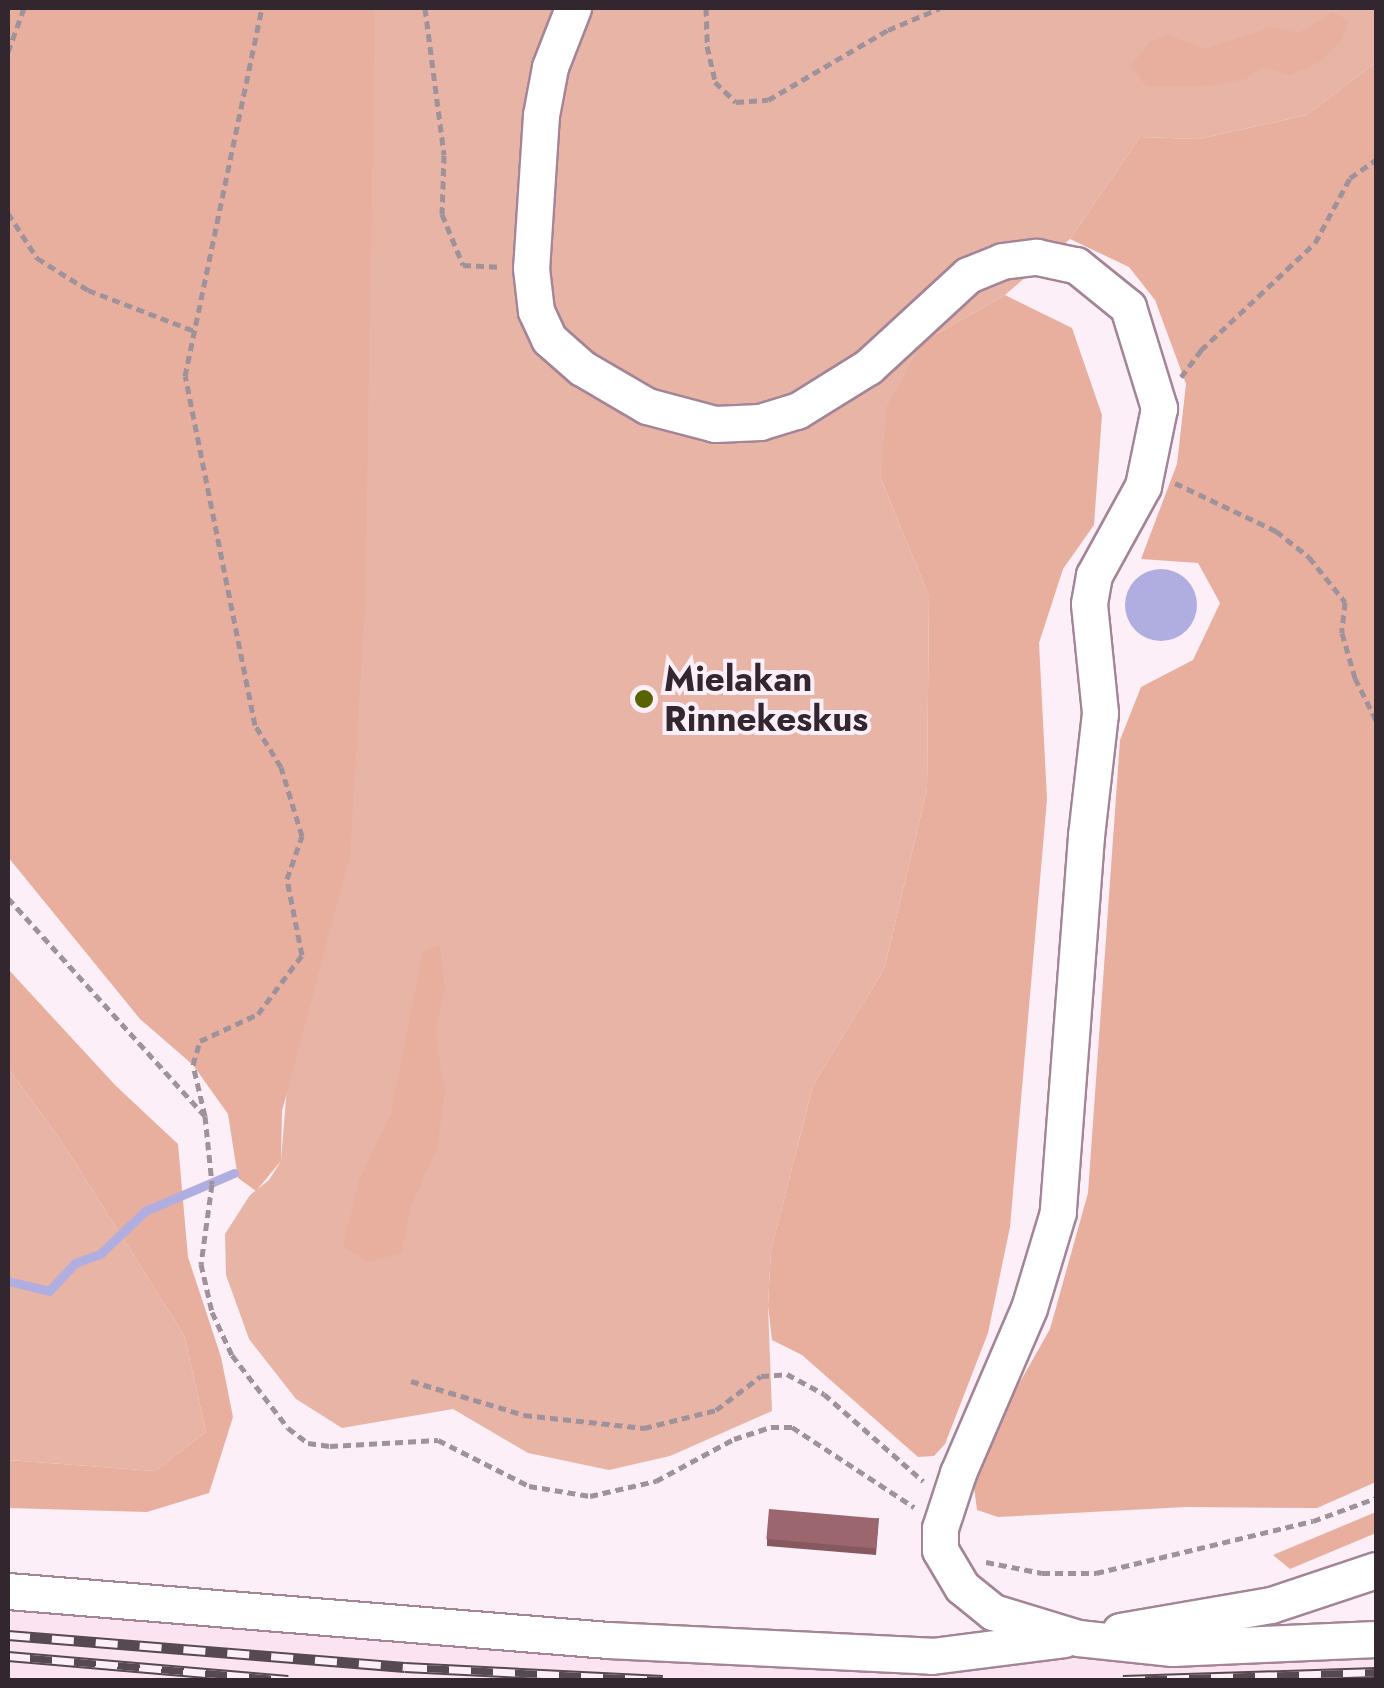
<!DOCTYPE html>
<html>
<head>
<meta charset="utf-8">
<style>
  body { margin:0 }
  #map { position:relative; width:1384px; height:1688px; overflow:hidden; background:#fdeff7; font-family:Jost,sans-serif }
  div>[style] { position:absolute }
  [style*='--x'] { left:calc(var(--x)*1px); top:calc(var(--y)*1px); width:calc(var(--w)*1px); rotate:calc(var(--a)*1deg) }
  .built>* { inset:0; background:#fce3f2 }
  .green>* { inset:0; background:#e7b4a6 }
  .forest>* { inset:0; background:#e8af9f }
  .water>* { inset:0; background:#b0aee0 }
  .round { border-radius:50% }
  .stream>* { height:9px; margin:-4.5px; padding:0 4.5px; transform-origin:4.5px; border-radius:4.5px; background:#b0aee0 }
  .path>* { height:5px; margin-top:-2.5px; transform-origin:0; background:repeating-linear-gradient(90deg,#9f929a 0 8px,transparent 0 13px) }
  .roads { filter:drop-shadow(2px 0 #a38597) drop-shadow(-2px 0 #a38597) drop-shadow(0 2px #a38597) drop-shadow(0 -2px #a38597) }
  .minor>* { height:35px; margin:-17.5px; padding:0 17.5px; transform-origin:17.5px; border-radius:17.5px; background:#fff }
  .rail>* { height:11px; margin-top:-5.5px; transform-origin:0; background:repeating-linear-gradient(90deg,#fdeff7 0 22px,#564951 0 44px); box-sizing:border-box; border-block:2px solid #564951 }
  .wall>* { inset:0; background:#86585f }
  .building>* { inset:0; background:#9c666f; transform-origin:0 0 }
  .dots>* { width:28px; height:28px; translate:-50% -50%; box-sizing:border-box; border:5px solid #fdeff7; border-radius:50% }
  span { translate:-50% -50%; white-space:nowrap; text-align:center; line-height:1.15; -webkit-text-stroke:8px #fdeff7; paint-order:stroke }
  .poi-label { font-size:35px; color:#33272f; font-weight:700 }
  .left { translate:0 -50%; text-align:left }
  .frame { position:absolute; inset:0; border:10px solid #33272f; pointer-events:none }
</style>
</head>
<body>
<div id="map">
  <div class="built">
    <i style="clip-path:polygon(8px 1601px,861px 1664px,1376px 1619px,1376px 1680px,8px 1680px)"></i>
  </div>
  <div class="green">
    <i style="clip-path:polygon(373px 8px,1376px 8px,1376px 62px,1307px 115px,1198px 139px,1140px 137px,1070px 239px,1005px 295px,922px 342px,881px 479px,929px 596px,927px 789px,884px 969px,813px 1085px,771px 1250px,768px 1306px,772px 1411px,670px 1456px,609px 1470px,528px 1453px,453px 1409px,342px 1428px,296px 1399px,249px 1339px,226px 1275px,225px 1234px,250px 1195px,269px 1180px,281px 1161px)"></i>
    <i style="clip-path:polygon(8px 1068px,62px 1142px,184px 1335px,206px 1432px,155px 1471px,8px 1460px)"></i>
  </div>
  <div class="forest">
    <i style="clip-path:polygon(8px 8px,375px 8px,365px 608px,350px 855px,282px 1111px,281px 1161px,256px 1191px,238px 1178px,228px 1114px,193px 1065px,140px 1019px,8px 857px)"></i>
    <i style="clip-path:polygon(1332px 12px,1348px 20px,1343px 38px,1320px 62px,1290px 75px,1263px 67px,1246px 79px,1198px 87px,1147px 87px,1131px 66px,1150px 42px,1168px 35px,1205px 49px,1273px 27px,1299px 33px)"></i>
    <i style="clip-path:polygon(1376px 62px,1376px 1482px,1317px 1508px,1186px 1507px,998px 1517px,977px 1510px,974px 1487px,990px 1435px,1050px 1329px,1088px 1193px,1120px 740px,1141px 687px,1193px 660px,1220px 603px,1198px 563px,1141px 559px,1177px 464px,1186px 384px,1155px 300px,1129px 267px,1070px 239px,1140px 137px,1198px 139px,1307px 115px)"></i>
    <i style="clip-path:polygon(1005px 295px,1072px 328px,1102px 415px,1094px 525px,1063px 569px,1039px 643px,1047px 799px,1010px 1227px,988px 1333px,945px 1444px,934px 1456px,918px 1457px,802px 1355px,772px 1340px,768px 1306px,771px 1250px,813px 1085px,884px 969px,927px 789px,929px 596px,881px 479px,886px 408px,922px 342px)"></i>
    <i style="clip-path:polygon(440px 945px,445px 987px,435px 1033px,445px 1093px,437px 1149px,411px 1206px,401px 1253px,367px 1262px,343px 1246px,359px 1181px,391px 1113px,423px 951px)"></i>
    <i style="clip-path:polygon(8px 969px,116px 1086px,178px 1144px,188px 1257px,221px 1357px,233px 1417px,209px 1493px,147px 1512px,8px 1508px,8px 1460px,155px 1471px,206px 1432px,184px 1335px,62px 1142px,8px 1068px)"></i>
    <i style="clip-path:polygon(1376px 1512px,1376px 1533px,1290px 1569px,1273px 1555px)"></i>
  </div>
  <div class="water">
    <i class="round" style="left:1125px;top:569px;width:72px;height:72px"></i>
  </div>
  <div class="stream">
    <i style="--x:8;--y:1281;--w:42;--a:13.7"></i>
    <i style="--x:49;--y:1291;--w:38;--a:-47"></i>
    <i style="--x:75;--y:1263;--w:27;--a:-20"></i>
    <i style="--x:100;--y:1254;--w:62;--a:-43.7"></i>
    <i style="--x:145;--y:1211;--w:97;--a:-23.1"></i>
  </div>
  <div class="path">
    <i style="--x:425;--y:8;--w:148;--a:82.6"></i>
    <i style="--x:444;--y:155;--w:59;--a:91.9"></i>
    <i style="--x:442;--y:214;--w:55;--a:67.6"></i>
    <i style="--x:463;--y:265;--w:35;--a:3"></i>
    <i style="--x:706;--y:8;--w:38;--a:88"></i>
    <i style="--x:707;--y:46;--w:37;--a:77"></i>
    <i style="--x:715;--y:82;--w:29;--a:44"></i>
    <i style="--x:736;--y:102;--w:32;--a:-4"></i>
    <i style="--x:768;--y:100;--w:139;--a:-30.3"></i>
    <i style="--x:888;--y:30;--w:56;--a:-22.9"></i>
    <i style="--x:8;--y:52;--w:47;--a:-70"></i>
    <i style="--x:8;--y:213;--w:54;--a:57.2"></i>
    <i style="--x:37;--y:258;--w:60;--a:32.1"></i>
    <i style="--x:88;--y:290;--w:115;--a:21"></i>
    <i style="--x:1181;--y:377;--w:34;--a:-53"></i>
    <i style="--x:1201;--y:350;--w:156;--a:-43.2"></i>
    <i style="--x:1315;--y:243;--w:74;--a:-61.7"></i>
    <i style="--x:1350;--y:178;--w:32;--a:-35"></i>
    <i style="--x:1175;--y:483;--w:112;--a:25.4"></i>
    <i style="--x:1276;--y:531;--w:42;--a:38.2"></i>
    <i style="--x:1309;--y:557;--w:58;--a:51.3"></i>
    <i style="--x:1345;--y:602;--w:31;--a:96"></i>
    <i style="--x:1342;--y:633;--w:47;--a:73.9"></i>
    <i style="--x:1355;--y:678;--w:47;--a:63.4"></i>
    <i style="--x:8;--y:898;--w:294;--a:47.9"></i>
    <i style="--x:205;--y:1116;--w:68;--a:84.1"></i>
    <i style="--x:212;--y:1184;--w:81;--a:97.8"></i>
    <i style="--x:201;--y:1264;--w:49;--a:77.1"></i>
    <i style="--x:212;--y:1312;--w:47;--a:65.1"></i>
    <i style="--x:232;--y:1355;--w:92;--a:52.5"></i>
    <i style="--x:288;--y:1428;--w:25;--a:37"></i>
    <i style="--x:308;--y:1443;--w:22;--a:8"></i>
    <i style="--x:330;--y:1446;--w:108;--a:-3.2"></i>
    <i style="--x:438;--y:1440;--w:102;--a:26.8"></i>
    <i style="--x:529;--y:1486;--w:62;--a:9.3"></i>
    <i style="--x:590;--y:1496;--w:68;--a:-12.8"></i>
    <i style="--x:656;--y:1481;--w:89;--a:-28.3"></i>
    <i style="--x:734;--y:1439;--w:39;--a:-18"></i>
    <i style="--x:771;--y:1427;--w:21;--a:0"></i>
    <i style="--x:792;--y:1427;--w:146;--a:33.3"></i>
    <i style="--x:205;--y:1116;--w:52;--a:-103.2"></i>
    <i style="--x:193;--y:1065;--w:25;--a:-74"></i>
    <i style="--x:200;--y:1041;--w:64;--a:-25"></i>
    <i style="--x:258;--y:1014;--w:74;--a:-53.3"></i>
    <i style="--x:302;--y:955;--w:77;--a:-101.2"></i>
    <i style="--x:287;--y:879;--w:46;--a:-70.8"></i>
    <i style="--x:302;--y:836;--w:72;--a:-106.9"></i>
    <i style="--x:281;--y:767;--w:49;--a:-121.8"></i>
    <i style="--x:255;--y:725;--w:356;--a:-101.3"></i>
    <i style="--x:185;--y:376;--w:376;--a:-78.2"></i>
    <i style="--x:411;--y:1381;--w:118;--a:16.7"></i>
    <i style="--x:524;--y:1415;--w:121;--a:6.2"></i>
    <i style="--x:644;--y:1428;--w:74;--a:-14"></i>
    <i style="--x:716;--y:1410;--w:56;--a:-37.1"></i>
    <i style="--x:761;--y:1376;--w:26;--a:-4"></i>
    <i style="--x:787;--y:1374;--w:42;--a:28.4"></i>
    <i style="--x:824;--y:1394;--w:132;--a:41.3"></i>
    <i style="--x:986;--y:1562;--w:57;--a:11.1"></i>
    <i style="--x:1042;--y:1573;--w:54;--a:0"></i>
    <i style="--x:1096;--y:1573;--w:223;--a:-13.5"></i>
    <i style="--x:1313;--y:1521;--w:67;--a:-20.1"></i>
  </div>
  <div class="roads">
    <div class="minor">
      <i style="--x:573;--y:8;--w:63;--a:111.3"></i>
      <i style="--x:550;--y:67;--w:49;--a:100.6"></i>
      <i style="--x:541;--y:115;--w:153;--a:93.7"></i>
      <i style="--x:531;--y:268;--w:43;--a:83.4"></i>
      <i style="--x:536;--y:311;--w:31;--a:65"></i>
      <i style="--x:549;--y:339;--w:44;--a:41.3"></i>
      <i style="--x:582;--y:368;--w:75;--a:30.3"></i>
      <i style="--x:647;--y:406;--w:70;--a:14.8"></i>
      <i style="--x:715;--y:424;--w:45;--a:-2.5"></i>
      <i style="--x:760;--y:422;--w:39;--a:-17"></i>
      <i style="--x:797;--y:411;--w:84;--a:-31.8"></i>
      <i style="--x:868;--y:367;--w:136;--a:-42.6"></i>
      <i style="--x:968;--y:275;--w:37;--a:-22"></i>
      <i style="--x:1002;--y:261;--w:35;--a:-7"></i>
      <i style="--x:1037;--y:257;--w:40;--a:12"></i>
      <i style="--x:1076;--y:265;--w:67;--a:38.9"></i>
      <i style="--x:1128;--y:307;--w:106;--a:72.9"></i>
      <i style="--x:1159;--y:408;--w:80;--a:101.6"></i>
      <i style="--x:1143;--y:486;--w:102;--a:118.8"></i>
      <i style="--x:1094;--y:575;--w:29;--a:100"></i>
      <i style="--x:1089;--y:604;--w:110;--a:84.2"></i>
      <i style="--x:1100;--y:713;--w:124;--a:96.5"></i>
      <i style="--x:1086;--y:836;--w:377;--a:94.3"></i>
      <i style="--x:1058;--y:1212;--w:100;--a:106.8"></i>
      <i style="--x:1029;--y:1308;--w:180;--a:113.3"></i>
      <i style="--x:958;--y:1473;--w:58;--a:108.1"></i>
      <i style="--x:940;--y:1528;--w:22;--a:90"></i>
      <i style="--x:940;--y:1550;--w:43;--a:59.3"></i>
      <i style="--x:962;--y:1587;--w:40;--a:39"></i>
      <i style="--x:993;--y:1612;--w:89;--a:17"></i>
      <i style="--x:1078;--y:1638;--w:95;--a:6.1"></i>
      <i style="--x:1172;--y:1648;--w:204;--a:-2.5"></i>
      <i style="--x:8;--y:1591;--w:602;--a:4.67"></i>
      <i style="--x:608;--y:1640;--w:324;--a:2.8"></i>
      <i style="--x:932;--y:1656;--w:133;--a:-7.3"></i>
      <i style="--x:1120;--y:1631;--w:153;--a:-9.8"></i>
      <i style="--x:1271;--y:1605;--w:111;--a:-18.4"></i>
    </div>
  </div>
  <div class="rail">
    <i style="--x:8;--y:1635;--w:398;--a:4.6"></i>
    <i style="--x:405;--y:1667;--w:258;--a:2.9"></i>
    <i style="--x:8;--y:1656;--w:281;--a:4.9"></i>
    <i style="--x:1123;--y:1680;--w:253;--a:-1.8"></i>
  </div>
  <div class="wall">
    <i style="clip-path:polygon(879px 1518px,876px 1555px,767px 1546px,767px 1539px)"></i>
  </div>
  <div class="building">
    <i style="left:769px;top:1509px;width:110px;height:30px;rotate:5deg"></i>
  </div>
  <div class="dots">
    <i style="left:644px;top:699px;background:#586303"></i>
  </div>
  <div class="poi-label">
    <span class="left" style="left:664px;top:699px">Mielakan<br>Rinnekeskus</span>
  </div>
  <div class="frame"></div>
</div>
</body>
</html>
